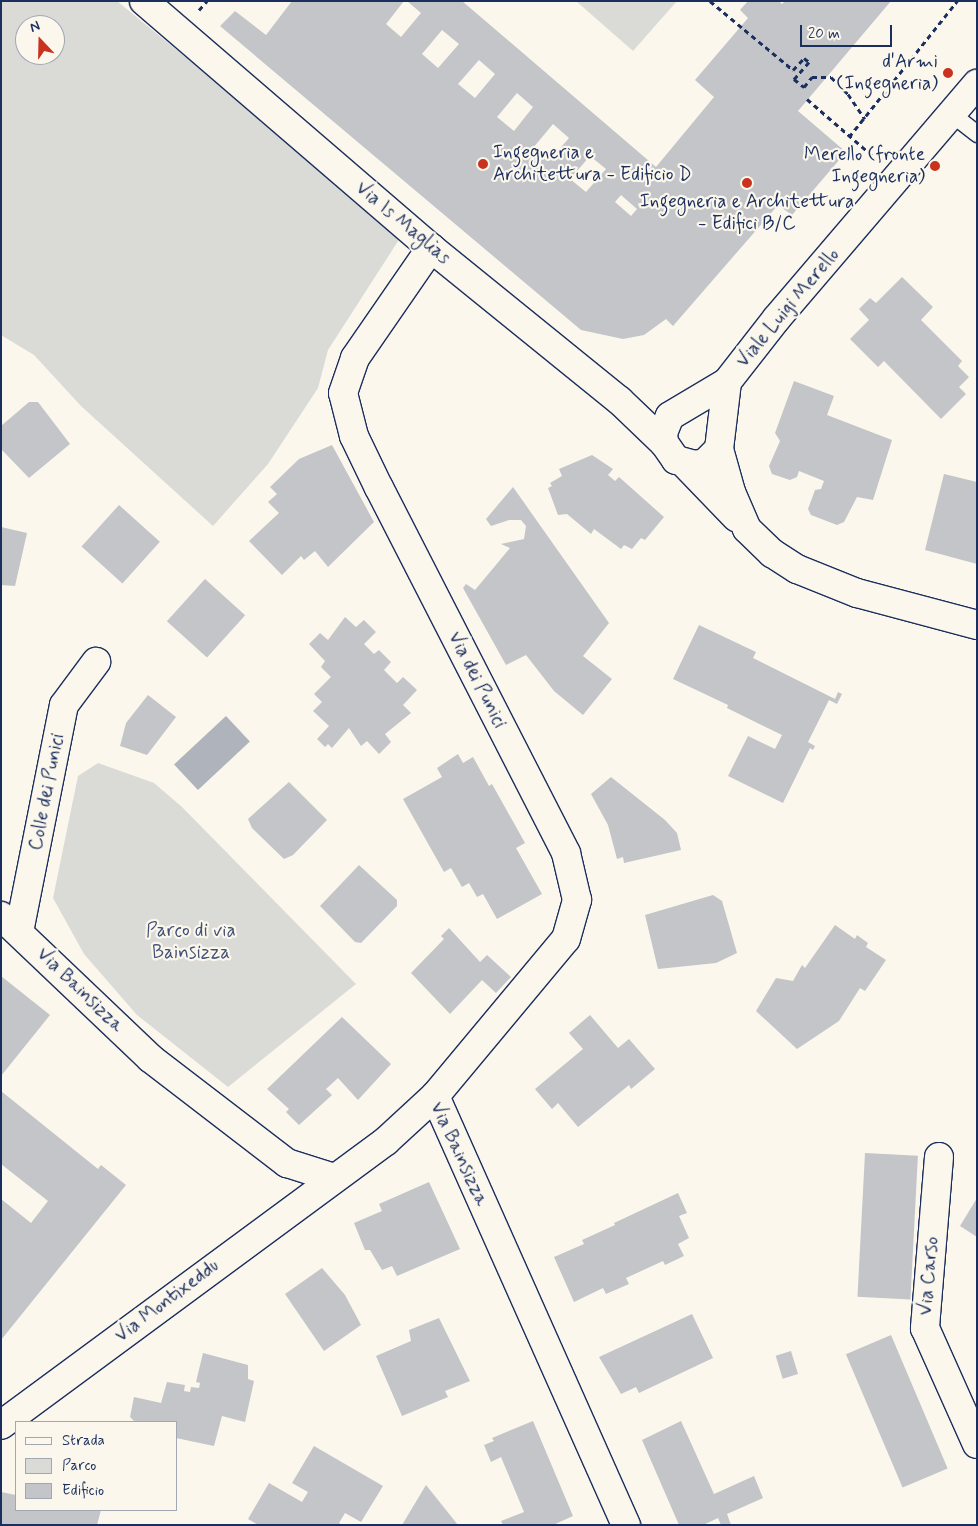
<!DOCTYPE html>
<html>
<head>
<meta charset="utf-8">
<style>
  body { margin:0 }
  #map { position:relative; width:978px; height:1526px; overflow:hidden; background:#fbf7ec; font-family:Mynerve,sans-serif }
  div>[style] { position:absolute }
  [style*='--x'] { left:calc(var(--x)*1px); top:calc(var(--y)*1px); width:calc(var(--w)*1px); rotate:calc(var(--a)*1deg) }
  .green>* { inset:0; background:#dadad7 }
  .water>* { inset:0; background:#afb3bb; transform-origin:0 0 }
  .building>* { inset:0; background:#c3c5c9; transform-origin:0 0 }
  .path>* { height:3px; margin-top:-1.5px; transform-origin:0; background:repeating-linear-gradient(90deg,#1b2f5e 0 5px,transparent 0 9px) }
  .roads { filter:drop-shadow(1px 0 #1b2f5e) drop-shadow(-1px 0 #1b2f5e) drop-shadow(0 1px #1b2f5e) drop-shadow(0 -1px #1b2f5e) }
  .lane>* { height:16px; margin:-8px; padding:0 8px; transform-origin:8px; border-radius:8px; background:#fbf7ec }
  .street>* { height:28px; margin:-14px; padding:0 14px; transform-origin:14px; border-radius:14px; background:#fbf7ec }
  .secondary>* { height:28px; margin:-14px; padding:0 14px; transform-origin:14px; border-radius:14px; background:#fbf7ec }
  .dots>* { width:14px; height:14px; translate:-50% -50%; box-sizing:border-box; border:2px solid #fbf7ec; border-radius:50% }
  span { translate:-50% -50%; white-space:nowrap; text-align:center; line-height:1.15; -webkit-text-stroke:4.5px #fbf7ec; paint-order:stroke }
  .poi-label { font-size:19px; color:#1b2f5e }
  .right { translate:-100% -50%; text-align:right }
  .left { translate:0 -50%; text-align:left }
  .street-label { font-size:19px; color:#1b2f5e }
  .park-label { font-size:19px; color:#415176 }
  .frame { position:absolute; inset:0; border:2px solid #1b2f5e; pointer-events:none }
  .legend { position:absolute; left:15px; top:1421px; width:162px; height:90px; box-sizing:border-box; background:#fbf7ec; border:1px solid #a1a7b3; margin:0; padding:6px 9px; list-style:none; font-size:15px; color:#1b2f5e }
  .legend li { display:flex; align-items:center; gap:10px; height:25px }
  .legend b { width:25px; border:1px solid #a1a7b3 }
  .north { position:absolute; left:15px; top:15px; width:50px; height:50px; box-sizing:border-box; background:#fbf7ec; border:1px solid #a1a7b3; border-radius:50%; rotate:339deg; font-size:14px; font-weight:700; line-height:20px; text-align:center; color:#1b2f5e }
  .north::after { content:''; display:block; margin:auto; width:18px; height:22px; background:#c8321e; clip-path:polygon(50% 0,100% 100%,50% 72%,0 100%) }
  .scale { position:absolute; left:800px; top:25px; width:92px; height:22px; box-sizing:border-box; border:2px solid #1b2f5e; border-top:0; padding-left:6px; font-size:15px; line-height:18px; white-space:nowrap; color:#1b2f5e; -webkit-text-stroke:4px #fbf7ec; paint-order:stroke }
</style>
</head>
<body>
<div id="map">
  <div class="green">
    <i style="clip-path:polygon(evenodd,1px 1px,117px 1px,402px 235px,328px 350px,318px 388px,268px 464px,213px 526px,81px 406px,34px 355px,1px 335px,1px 1px,25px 25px,55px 25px,55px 55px,25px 55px,25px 25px)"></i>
    <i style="clip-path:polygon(576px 1px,677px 1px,633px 51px)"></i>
    <i style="clip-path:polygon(98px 763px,154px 783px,182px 807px,356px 984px,228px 1087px,137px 1015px,84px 954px,53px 898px,78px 776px)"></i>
  </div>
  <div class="water">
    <i style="left:226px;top:716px;width:35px;height:71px;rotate:47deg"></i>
  </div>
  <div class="building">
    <i style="clip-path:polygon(evenodd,292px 1px,404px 1px,386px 24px,401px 37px,421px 13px,407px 1px,462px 1px,656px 167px,714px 97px,695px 80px,748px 18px,740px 10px,748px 1px,779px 1px,782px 4px,785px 1px,891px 1px,798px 111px,846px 152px,792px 215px,778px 205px,673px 326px,666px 319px,644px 335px,623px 339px,581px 330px,220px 26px,235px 11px,266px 35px,292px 1px,442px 30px,459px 44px,438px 68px,422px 54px,442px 30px,292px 1px,479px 60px,495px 74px,475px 98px,458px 84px,479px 60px,292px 1px,517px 93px,533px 107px,514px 131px,497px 117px,517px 93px,292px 1px,553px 124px,569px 138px,549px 161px,533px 148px,553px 124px,292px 1px,590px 156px,606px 169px,586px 192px,570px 179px,590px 156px,292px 1px,621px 195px,637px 209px,631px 216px,615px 202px,621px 195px)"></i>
    <i style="clip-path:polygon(902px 277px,933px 307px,921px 320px,962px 361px,958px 366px,969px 377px,959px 387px,966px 394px,941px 419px,884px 361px,878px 367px,850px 339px,869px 320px,859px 309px,870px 298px,876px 303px)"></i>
    <i style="clip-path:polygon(794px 381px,834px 396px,827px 415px,892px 440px,873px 500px,857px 497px,844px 522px,837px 525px,811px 515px,808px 509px,815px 490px,821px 489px,824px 481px,799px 471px,797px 477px,790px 480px,772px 474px,769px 466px,780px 441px,775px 433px)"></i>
    <i style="clip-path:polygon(29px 402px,38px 402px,70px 444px,29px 478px,1px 449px,1px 426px)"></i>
    <i style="clip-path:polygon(332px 445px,374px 522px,328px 567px,315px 551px,304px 560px,301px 556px,282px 575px,249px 541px,279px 513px,268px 502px,277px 494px,270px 487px,299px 459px)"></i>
    <i style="clip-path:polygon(592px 455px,613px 469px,608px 475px,615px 481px,619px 477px,664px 517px,645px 540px,641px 538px,632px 549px,624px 545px,621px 549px,594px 529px,591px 534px,567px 514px,558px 515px,548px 488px,552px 486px,550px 483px,562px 476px,559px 469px)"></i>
    <i style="clip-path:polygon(944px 474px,977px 482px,977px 564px,925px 550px)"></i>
    <i style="clip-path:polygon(513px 487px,609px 623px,583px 656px,612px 679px,583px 715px,554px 691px,526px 655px,506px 665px,463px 588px,466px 584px,475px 590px,510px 548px,501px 544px,524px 539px,526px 526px,521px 520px,509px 520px,491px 526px,486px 519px)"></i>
    <i style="left:119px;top:505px;width:55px;height:56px;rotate:42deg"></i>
    <i style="clip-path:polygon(1px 527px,27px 533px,15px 586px,1px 585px)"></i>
    <i style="left:205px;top:579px;width:54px;height:57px;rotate:42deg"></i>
    <i style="clip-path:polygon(345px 617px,356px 627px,364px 620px,376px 632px,364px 644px,374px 654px,379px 650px,391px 662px,384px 670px,397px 683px,403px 677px,417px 690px,403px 705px,411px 713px,385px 734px,391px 742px,379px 754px,367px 741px,361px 746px,349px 728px,332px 748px,328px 744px,325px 747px,317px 739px,329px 726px,313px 711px,322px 702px,314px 694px,331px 677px,321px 667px,325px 661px,309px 644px,320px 633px,328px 640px)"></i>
    <i style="clip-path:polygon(699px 625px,756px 652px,753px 658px,835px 699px,838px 692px,842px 694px,837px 704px,829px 700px,808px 742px,815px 746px,813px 750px,810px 748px,783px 803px,728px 776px,748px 736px,775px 749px,782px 735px,727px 708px,728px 705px,673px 679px)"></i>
    <i style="clip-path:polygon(148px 695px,176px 717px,147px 755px,120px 746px,126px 723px)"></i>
    <i style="clip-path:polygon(458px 754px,463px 763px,473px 757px,489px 786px,492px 784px,525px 843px,516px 848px,542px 894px,497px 919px,483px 894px,477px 897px,469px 883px,462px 887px,451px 868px,444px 872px,403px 799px,442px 777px,437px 768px)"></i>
    <i style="clip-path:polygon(611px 777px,665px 820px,677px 833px,681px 850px,624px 863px,623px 857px,617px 859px,608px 825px,591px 794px)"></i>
    <i style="clip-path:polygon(289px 782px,327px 820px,293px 855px,284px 859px,252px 828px,248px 819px)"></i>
    <i style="clip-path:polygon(359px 865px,397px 900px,397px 906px,361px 943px,355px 942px,320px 906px)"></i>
    <i style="clip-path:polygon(713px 895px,722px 901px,737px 953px,716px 963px,658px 969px,645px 915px)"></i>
    <i style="clip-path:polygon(835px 925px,855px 939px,857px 935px,868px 943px,866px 947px,886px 960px,865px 991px,860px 988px,839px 1021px,797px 1049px,756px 1011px,776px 978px,793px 981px,802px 965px,805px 968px)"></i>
    <i style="clip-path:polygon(449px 928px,480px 962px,487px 955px,511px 977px,496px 993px,482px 980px,450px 1014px,411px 973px,444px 939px,441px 936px)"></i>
    <i style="clip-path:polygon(1px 976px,50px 1015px,1px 1076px)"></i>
    <i style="clip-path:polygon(590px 1015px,618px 1048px,629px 1039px,655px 1069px,631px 1089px,629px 1085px,578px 1127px,558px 1103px,552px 1109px,535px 1089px,583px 1049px,569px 1033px)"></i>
    <i style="clip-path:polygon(342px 1017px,391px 1064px,358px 1100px,338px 1078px,326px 1089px,332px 1095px,299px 1125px,286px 1112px,289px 1109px,267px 1089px)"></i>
    <i style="clip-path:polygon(1px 1091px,98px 1169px,101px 1165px,126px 1185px,1px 1340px,1px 1199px,31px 1223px,48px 1201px,1px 1164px)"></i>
    <i style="left:865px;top:1153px;width:53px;height:144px;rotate:3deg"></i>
    <i style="clip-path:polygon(429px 1182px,460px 1249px,397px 1276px,392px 1266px,382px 1270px,370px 1250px,365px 1250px,354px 1223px,382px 1211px,379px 1204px)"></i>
    <i style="clip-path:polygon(678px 1193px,687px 1213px,679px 1216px,689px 1238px,678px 1244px,684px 1256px,665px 1265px,663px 1261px,626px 1278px,629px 1284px,606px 1294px,603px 1288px,574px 1302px,554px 1257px,584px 1244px,582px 1240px,615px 1225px,614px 1223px)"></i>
    <i style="clip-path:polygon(977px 1198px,977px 1237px,960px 1226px)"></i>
    <i style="clip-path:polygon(322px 1268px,345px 1295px,361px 1325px,324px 1351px,285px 1294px)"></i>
    <i style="clip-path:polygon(692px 1314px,713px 1358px,639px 1393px,636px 1387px,621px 1394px,599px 1357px)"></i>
    <i style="clip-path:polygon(439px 1318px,470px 1381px,445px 1391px,448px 1397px,402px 1416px,376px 1356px,411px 1341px,409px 1330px)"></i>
    <i style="left:891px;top:1335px;width:145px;height:49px;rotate:67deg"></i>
    <i style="left:791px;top:1351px;width:24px;height:16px;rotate:73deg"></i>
    <i style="clip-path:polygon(203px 1353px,248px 1365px,248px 1379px,254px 1381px,245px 1422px,222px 1416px,214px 1446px,176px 1438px,176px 1422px,135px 1422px,130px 1417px,134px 1397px,161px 1403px,167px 1382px,185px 1385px,184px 1391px,190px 1392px,191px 1387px,199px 1388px,200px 1383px,196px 1382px)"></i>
    <i style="clip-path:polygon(533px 1421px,573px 1516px,553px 1525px,503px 1525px,501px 1521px,524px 1512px,501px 1457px,491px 1462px,484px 1445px,494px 1441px,492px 1438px)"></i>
    <i style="clip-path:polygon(681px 1421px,714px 1494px,754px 1476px,763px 1498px,727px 1514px,731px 1525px,721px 1525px,718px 1518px,703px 1525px,679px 1525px,642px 1440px)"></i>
    <i style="clip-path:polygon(314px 1446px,383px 1486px,361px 1522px,345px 1513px,339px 1523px,342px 1525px,258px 1525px,248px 1519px,269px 1483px,302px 1502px,308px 1492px,292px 1483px)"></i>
    <i style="clip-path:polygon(426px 1485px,458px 1525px,402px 1525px)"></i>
    <i style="clip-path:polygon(1px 1492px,16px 1495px,16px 1510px,101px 1510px,97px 1525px,1px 1525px)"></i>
  </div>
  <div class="path">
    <i style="--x:710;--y:1;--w:108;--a:39.7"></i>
    <i style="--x:793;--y:70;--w:16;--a:-47"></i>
    <i style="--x:804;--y:58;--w:6;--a:39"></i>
    <i style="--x:809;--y:62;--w:23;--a:131"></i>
    <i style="--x:794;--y:79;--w:13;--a:39"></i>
    <i style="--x:804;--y:87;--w:13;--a:-51"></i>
    <i style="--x:812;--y:77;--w:19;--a:0"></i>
    <i style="--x:831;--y:77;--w:24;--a:45"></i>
    <i style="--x:848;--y:94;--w:30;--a:56"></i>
    <i style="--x:199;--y:10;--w:12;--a:-48"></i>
    <i style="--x:807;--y:99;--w:90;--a:40.9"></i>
    <i style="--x:849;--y:137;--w:174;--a:-51.5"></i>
  </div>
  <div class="roads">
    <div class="lane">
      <i style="--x:953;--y:115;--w:31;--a:38"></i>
    </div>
    <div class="street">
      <i style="--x:1;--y:916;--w:206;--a:43.6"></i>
      <i style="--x:150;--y:1058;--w:173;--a:37.5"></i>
      <i style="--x:287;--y:1163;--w:49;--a:17.7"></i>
      <i style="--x:19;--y:932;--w:231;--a:-78.8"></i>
      <i style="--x:64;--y:705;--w:54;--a:-53.3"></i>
      <i style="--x:435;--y:1096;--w:470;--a:66"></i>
      <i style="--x:939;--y:1157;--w:172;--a:94.7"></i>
      <i style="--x:925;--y:1328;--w:127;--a:65.9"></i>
      <i style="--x:1;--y:1425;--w:478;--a:-36.4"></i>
      <i style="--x:386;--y:1141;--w:67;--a:-42.6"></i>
      <i style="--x:435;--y:1096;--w:204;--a:-50.2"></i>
      <i style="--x:566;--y:939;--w:41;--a:-74.2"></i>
      <i style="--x:577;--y:900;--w:48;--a:-103.2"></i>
      <i style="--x:566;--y:853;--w:410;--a:-117.1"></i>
      <i style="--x:379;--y:488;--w:58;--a:-115.7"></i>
      <i style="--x:354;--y:436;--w:44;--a:-104.3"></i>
      <i style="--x:343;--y:393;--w:37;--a:-71"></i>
      <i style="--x:355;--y:358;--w:134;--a:-55.4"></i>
    </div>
    <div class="secondary">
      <i style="--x:144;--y:1;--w:379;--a:40.7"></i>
      <i style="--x:431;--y:248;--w:242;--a:39"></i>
      <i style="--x:619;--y:400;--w:62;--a:43.7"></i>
      <i style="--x:727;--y:382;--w:67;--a:96.8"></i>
      <i style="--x:719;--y:449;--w:20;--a:135"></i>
      <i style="--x:705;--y:463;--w:10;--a:169"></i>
      <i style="--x:695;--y:465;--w:20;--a:-165"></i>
      <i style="--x:676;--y:460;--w:21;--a:-125"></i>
      <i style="--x:664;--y:443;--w:10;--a:-96"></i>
      <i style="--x:663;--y:433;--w:18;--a:-68"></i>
      <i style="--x:670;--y:416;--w:66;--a:-30.8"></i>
      <i style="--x:727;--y:382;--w:81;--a:-52"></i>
      <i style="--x:777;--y:318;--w:308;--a:-49.5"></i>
      <i style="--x:719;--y:449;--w:45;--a:74.4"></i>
      <i style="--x:731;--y:492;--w:40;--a:66.6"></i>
      <i style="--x:747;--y:529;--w:35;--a:44"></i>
      <i style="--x:772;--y:553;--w:30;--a:33"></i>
      <i style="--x:797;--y:569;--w:65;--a:21.8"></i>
      <i style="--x:857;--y:593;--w:124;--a:14.9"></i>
      <i style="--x:685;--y:464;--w:74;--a:46.1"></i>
    </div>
  </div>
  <div class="dots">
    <i style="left:948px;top:73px;background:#c8321e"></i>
    <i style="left:483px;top:164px;background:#c8321e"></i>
    <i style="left:935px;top:166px;background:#c8321e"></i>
    <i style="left:747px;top:183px;background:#c8321e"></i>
  </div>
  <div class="poi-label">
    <span class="right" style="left:938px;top:73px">d'Armi<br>(Ingegneria)</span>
    <span class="left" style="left:493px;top:164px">Ingegneria e<br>Architettura - Edificio D</span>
    <span class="right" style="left:925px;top:166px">Merello (fronte<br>Ingegneria)</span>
    <span style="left:747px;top:213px">Ingegneria e Architettura<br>- Edifici B/C</span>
  </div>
  <div class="street-label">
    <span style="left:403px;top:223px;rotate:40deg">Via Is Maglias</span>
    <span style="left:788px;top:308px;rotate:-50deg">Viale Luigi Merello</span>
    <span style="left:477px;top:680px;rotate:63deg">Via dei Punici</span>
    <span style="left:47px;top:792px;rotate:-79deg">Colle dei Punici</span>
    <span style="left:80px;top:990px;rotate:44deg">Via Bainsizza</span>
    <span style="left:459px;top:1154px;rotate:65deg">Via Bainsizza</span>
    <span style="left:929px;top:1276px;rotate:-85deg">Via Carso</span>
    <span style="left:167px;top:1301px;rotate:-37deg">Via Montixeddu</span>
  </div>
  <div class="park-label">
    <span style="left:191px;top:942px">Parco di via<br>Bainsizza</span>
  </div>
  <div class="frame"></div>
  <ul class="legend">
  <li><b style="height:6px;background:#fbf7ec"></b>Strada</li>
  <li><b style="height:14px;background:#dadad7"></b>Parco</li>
  <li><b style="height:14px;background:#c3c5c9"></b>Edificio</li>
  </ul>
  <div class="north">N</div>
  <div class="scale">20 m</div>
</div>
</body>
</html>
